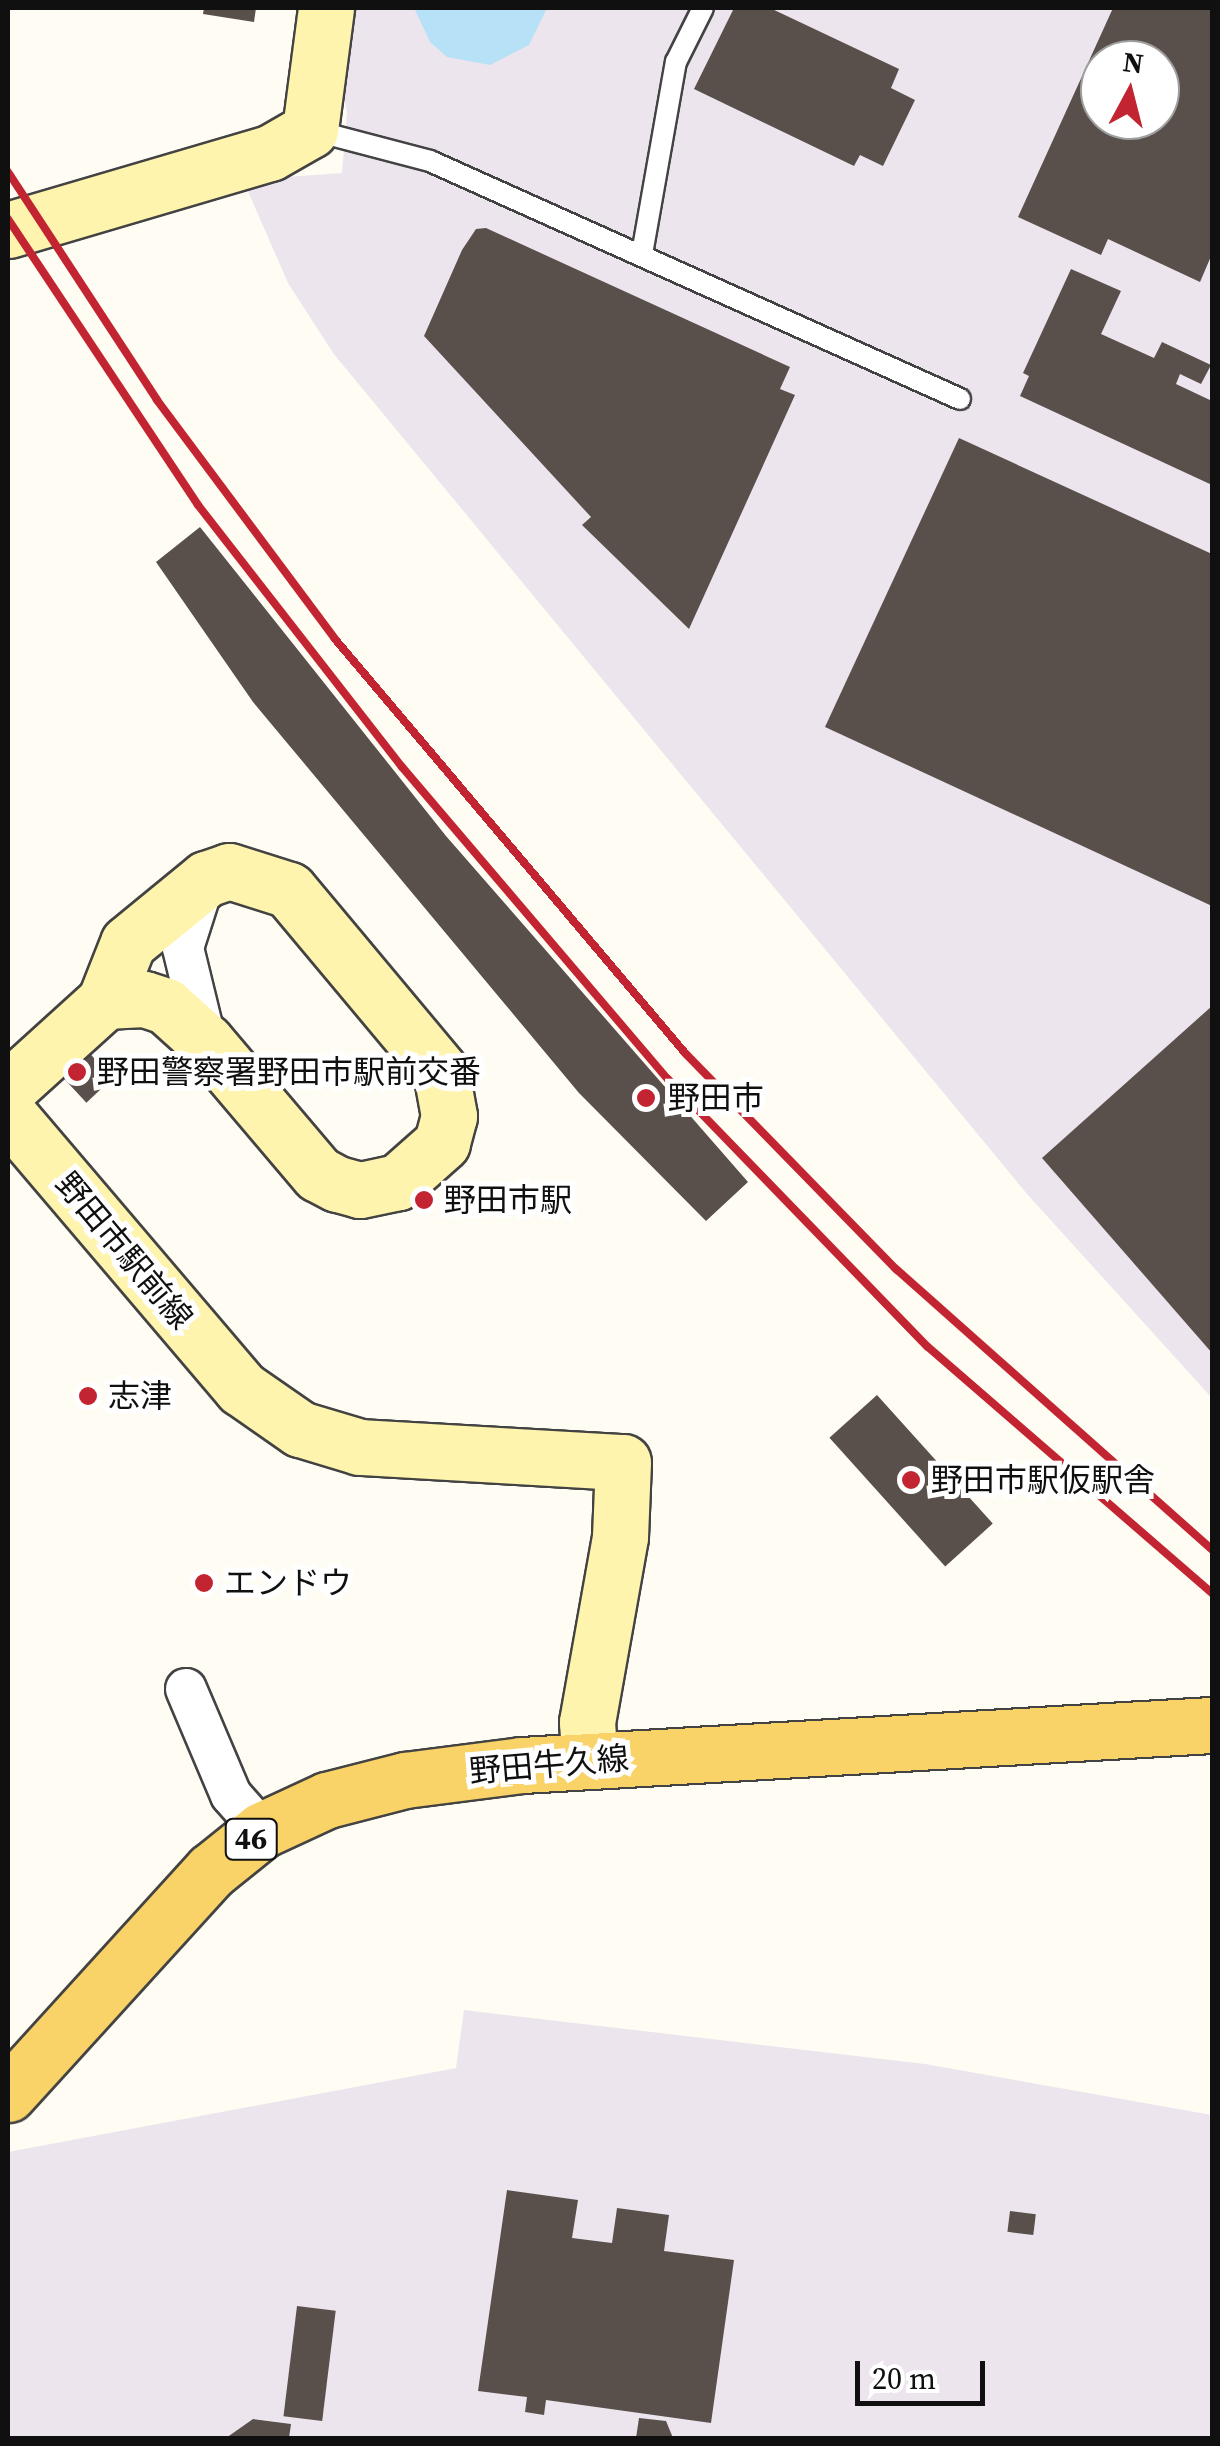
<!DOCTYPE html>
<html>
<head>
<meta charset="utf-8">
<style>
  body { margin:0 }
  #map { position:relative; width:1220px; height:2446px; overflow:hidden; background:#fffcf3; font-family:"Source Serif 4","Noto Sans JP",serif }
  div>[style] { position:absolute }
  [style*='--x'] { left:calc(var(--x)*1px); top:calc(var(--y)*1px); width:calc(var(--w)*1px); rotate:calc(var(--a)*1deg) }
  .industrial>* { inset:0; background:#ede5ee }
  .water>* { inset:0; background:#b7e1f7 }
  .building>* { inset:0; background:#59504c; transform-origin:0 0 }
  .roads { filter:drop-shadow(2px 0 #434343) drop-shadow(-2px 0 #434343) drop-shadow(0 2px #434343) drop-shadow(0 -2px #434343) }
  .lane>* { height:20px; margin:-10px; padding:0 10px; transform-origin:10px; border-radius:10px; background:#fff }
  .street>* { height:40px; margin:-20px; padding:0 20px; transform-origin:20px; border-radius:20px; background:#fff }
  .secondary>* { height:55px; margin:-27.5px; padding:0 27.5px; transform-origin:27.5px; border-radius:27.5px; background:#fff4ae }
  .primary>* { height:55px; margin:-27.5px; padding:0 27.5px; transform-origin:27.5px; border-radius:27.5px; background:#f9d268 }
  .rail>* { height:8px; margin:-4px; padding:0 4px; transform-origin:4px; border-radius:4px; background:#c22531 }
  .dots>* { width:28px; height:28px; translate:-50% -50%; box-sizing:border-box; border:5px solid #fff; border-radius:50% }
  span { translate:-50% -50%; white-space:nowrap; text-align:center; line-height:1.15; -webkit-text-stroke:10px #fff; paint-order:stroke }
  .shield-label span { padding:2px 8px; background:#fff; border:2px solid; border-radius:8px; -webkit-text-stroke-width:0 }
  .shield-label { font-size:30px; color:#101010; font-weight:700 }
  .poi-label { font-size:32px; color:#101010 }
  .left { translate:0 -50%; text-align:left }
  .street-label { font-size:32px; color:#101010 }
  .frame { position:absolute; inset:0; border:10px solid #101010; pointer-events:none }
  .north { position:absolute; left:1080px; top:40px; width:100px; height:100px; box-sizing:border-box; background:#fff; border:2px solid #9f9f9f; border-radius:50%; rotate:7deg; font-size:28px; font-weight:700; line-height:40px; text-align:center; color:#101010 }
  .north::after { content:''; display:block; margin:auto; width:35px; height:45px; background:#c22531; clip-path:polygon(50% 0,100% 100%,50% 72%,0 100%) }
  .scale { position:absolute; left:855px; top:2361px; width:130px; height:45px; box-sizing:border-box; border:5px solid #101010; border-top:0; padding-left:12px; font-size:30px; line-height:35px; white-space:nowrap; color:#101010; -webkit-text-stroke:8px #fff; paint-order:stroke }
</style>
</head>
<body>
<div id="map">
  <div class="industrial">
    <i style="clip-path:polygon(evenodd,352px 8px,1212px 8px,1212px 1398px,1027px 1194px,333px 353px,288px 283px,243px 180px,342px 173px,347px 112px,341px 81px,352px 8px,1100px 60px,1160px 60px,1160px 120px,1100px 120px,1100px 60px)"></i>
    <i style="clip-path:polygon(464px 2010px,925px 2064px,1212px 2115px,1212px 2438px,8px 2438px,8px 2152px,456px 2068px)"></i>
  </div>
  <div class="water">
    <i style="clip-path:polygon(414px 8px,547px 8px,529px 45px,490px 65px,447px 57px,430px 42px)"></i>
  </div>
  <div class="building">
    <i style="clip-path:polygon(204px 8px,256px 8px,254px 22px,203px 14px)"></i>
    <i style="clip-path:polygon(734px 8px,770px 8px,899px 69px,891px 88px,915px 100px,883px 166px,860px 155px,854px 166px,694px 89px)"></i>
    <i style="clip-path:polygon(evenodd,1113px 8px,1212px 8px,1212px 254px,1200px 282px,1108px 239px,1101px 255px,1018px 217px,1113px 8px,1100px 60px,1160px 60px,1160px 120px,1100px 120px,1100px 60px)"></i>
    <i style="clip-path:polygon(486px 228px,790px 367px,780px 389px,795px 395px,689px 629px,582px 525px,591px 517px,424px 336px,462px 250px,476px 229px)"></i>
    <i style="clip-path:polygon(1071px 269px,1121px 291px,1101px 334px,1154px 358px,1162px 342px,1211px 365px,1201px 384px,1180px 374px,1176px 384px,1212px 401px,1212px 485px,1020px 396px,1029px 376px,1023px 373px)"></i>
    <i style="clip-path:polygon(959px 438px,1212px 554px,1212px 906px,825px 727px)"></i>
    <i style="clip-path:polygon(200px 527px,446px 836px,748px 1182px,706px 1221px,579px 1093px,253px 702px,156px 562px)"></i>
    <i style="clip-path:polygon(1212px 1006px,1212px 1353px,1042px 1158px)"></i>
    <i style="left:80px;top:1043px;width:48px;height:36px;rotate:47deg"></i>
    <i style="left:877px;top:1395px;width:173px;height:64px;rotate:48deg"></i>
    <i style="clip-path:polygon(507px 2190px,578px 2200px,572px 2238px,612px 2243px,617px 2208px,669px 2215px,664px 2251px,734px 2260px,711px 2423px,546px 2400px,544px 2415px,525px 2412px,527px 2397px,478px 2391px)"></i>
    <i style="left:1010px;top:2211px;width:26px;height:21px;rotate:7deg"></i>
    <i style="left:297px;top:2306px;width:39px;height:111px;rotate:7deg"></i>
    <i style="clip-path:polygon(639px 2418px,666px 2421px,673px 2438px,636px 2438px)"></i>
    <i style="clip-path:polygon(253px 2419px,291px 2424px,289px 2438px,226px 2438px)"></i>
  </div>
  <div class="roads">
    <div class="lane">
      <i style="--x:312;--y:130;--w:122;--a:14.7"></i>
      <i style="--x:430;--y:161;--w:581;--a:24.18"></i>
      <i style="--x:642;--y:254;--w:195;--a:-80"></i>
      <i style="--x:676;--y:62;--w:60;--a:-63.4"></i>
    </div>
    <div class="street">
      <i style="--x:204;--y:882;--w:69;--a:107.7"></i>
      <i style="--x:183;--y:948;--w:97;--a:76.3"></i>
      <i style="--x:186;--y:1689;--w:115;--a:67"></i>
      <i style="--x:231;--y:1795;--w:47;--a:48.5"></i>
    </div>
    <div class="secondary">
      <i style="--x:8;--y:230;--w:273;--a:-16.4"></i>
      <i style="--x:270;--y:153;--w:46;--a:-29.9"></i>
      <i style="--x:310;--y:130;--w:123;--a:-82.5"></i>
      <i style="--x:8;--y:1089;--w:131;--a:-42.2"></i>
      <i style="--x:105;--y:1001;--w:62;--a:-68.4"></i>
      <i style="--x:128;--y:943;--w:101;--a:-39.4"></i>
      <i style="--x:206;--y:879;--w:24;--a:-19"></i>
      <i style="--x:229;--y:871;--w:63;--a:17.6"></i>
      <i style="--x:289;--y:890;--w:237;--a:50.1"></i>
      <i style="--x:441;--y:1072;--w:45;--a:79.7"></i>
      <i style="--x:449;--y:1116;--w:28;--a:105"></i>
      <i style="--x:442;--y:1143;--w:59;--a:138.4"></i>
      <i style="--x:398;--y:1182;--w:39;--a:168"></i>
      <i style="--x:360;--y:1190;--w:24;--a:-165"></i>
      <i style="--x:337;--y:1184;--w:21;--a:-152"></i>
      <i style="--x:318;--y:1174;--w:173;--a:-130.3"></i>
      <i style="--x:206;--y:1042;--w:54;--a:-138"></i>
      <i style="--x:166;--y:1006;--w:23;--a:-162"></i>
      <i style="--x:144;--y:999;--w:39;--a:177"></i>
      <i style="--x:8;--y:1114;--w:360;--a:49.6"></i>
      <i style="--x:241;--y:1388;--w:72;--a:34.8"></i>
      <i style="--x:300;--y:1429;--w:63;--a:16.7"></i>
      <i style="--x:360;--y:1447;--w:263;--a:3.3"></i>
      <i style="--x:623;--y:1462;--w:75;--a:92.3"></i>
      <i style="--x:620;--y:1537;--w:188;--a:100.1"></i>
      <i style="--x:587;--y:1722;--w:39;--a:86"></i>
    </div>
    <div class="primary">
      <i style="--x:8;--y:2094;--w:302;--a:-47.7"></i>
      <i style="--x:211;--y:1871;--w:65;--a:-38.8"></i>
      <i style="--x:262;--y:1830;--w:72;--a:-24.8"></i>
      <i style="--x:327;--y:1800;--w:81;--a:-14.4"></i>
      <i style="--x:405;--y:1780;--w:118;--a:-7.3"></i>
      <i style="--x:522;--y:1765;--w:691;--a:-3.32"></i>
    </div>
  </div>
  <div class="rail">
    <i style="--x:8;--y:172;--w:272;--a:56.8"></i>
    <i style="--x:157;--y:400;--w:298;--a:53.3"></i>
    <i style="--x:335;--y:639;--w:544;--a:49.78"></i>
    <i style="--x:686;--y:1054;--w:301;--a:45.7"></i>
    <i style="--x:896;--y:1269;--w:423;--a:41.6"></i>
    <i style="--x:8;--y:219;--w:343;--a:56.4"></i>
    <i style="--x:198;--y:505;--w:332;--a:52.1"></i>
    <i style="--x:402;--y:767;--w:410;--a:49.6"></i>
    <i style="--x:668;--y:1079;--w:373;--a:45.9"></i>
    <i style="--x:928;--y:1347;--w:376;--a:40.9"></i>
  </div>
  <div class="dots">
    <i style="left:77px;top:1072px;background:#c22531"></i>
    <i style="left:646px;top:1098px;background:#c22531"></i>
    <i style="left:424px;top:1200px;background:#c22531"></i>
    <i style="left:88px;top:1396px;background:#c22531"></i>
    <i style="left:911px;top:1480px;background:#c22531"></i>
    <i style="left:204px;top:1583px;background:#c22531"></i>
  </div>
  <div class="shield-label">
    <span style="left:251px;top:1839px">46</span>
  </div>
  <div class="poi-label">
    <span class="left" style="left:97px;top:1072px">野田警察署野田市駅前交番</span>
    <span class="left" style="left:668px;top:1098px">野田市</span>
    <span class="left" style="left:444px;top:1200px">野田市駅</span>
    <span class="left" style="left:108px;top:1396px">志津</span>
    <span class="left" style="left:931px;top:1480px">野田市駅仮駅舎</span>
    <span class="left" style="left:224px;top:1583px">エンドウ</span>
  </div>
  <div class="street-label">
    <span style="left:124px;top:1251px;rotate:50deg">野田市駅前線</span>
    <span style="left:549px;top:1765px;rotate:-5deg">野田牛久線</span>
  </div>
  <div class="frame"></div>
  <div class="north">N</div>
  <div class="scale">20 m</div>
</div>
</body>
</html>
